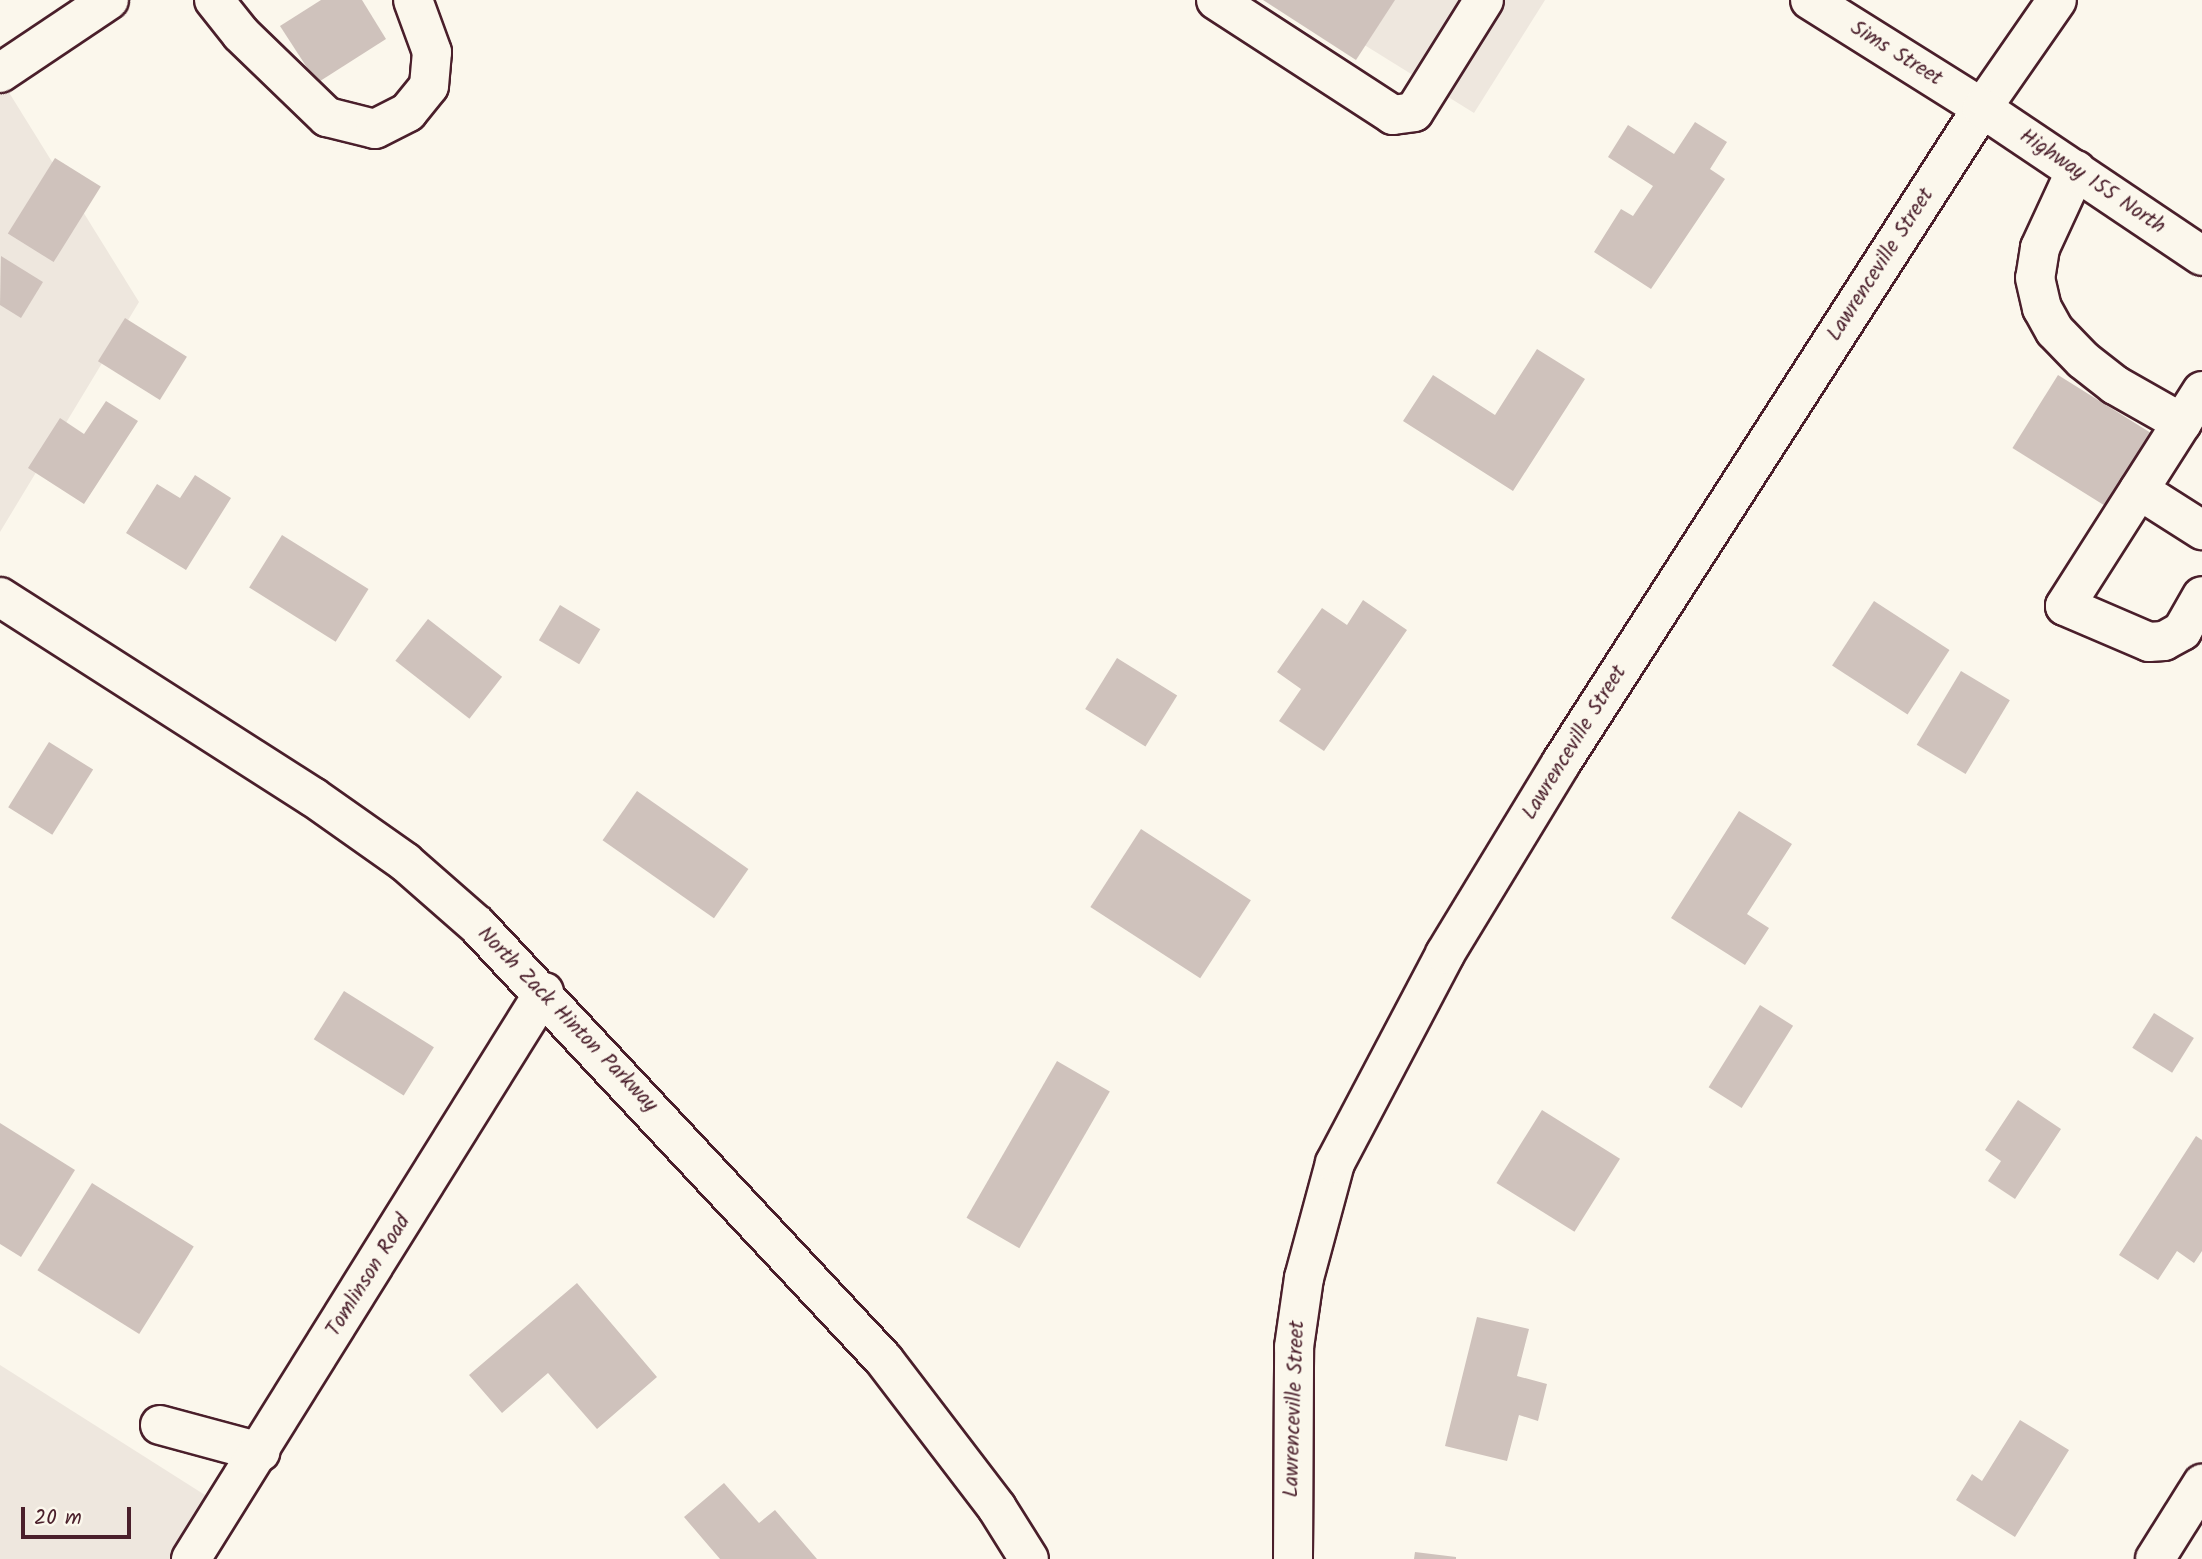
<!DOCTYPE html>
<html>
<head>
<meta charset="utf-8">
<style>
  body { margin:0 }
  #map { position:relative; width:2202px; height:1559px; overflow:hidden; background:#fbf7ec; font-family:Kalam,sans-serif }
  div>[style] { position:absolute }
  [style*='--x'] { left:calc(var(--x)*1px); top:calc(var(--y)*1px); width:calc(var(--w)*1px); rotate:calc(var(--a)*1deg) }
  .built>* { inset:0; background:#eee7de }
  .building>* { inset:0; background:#cfc2bc; transform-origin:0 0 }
  .roads { filter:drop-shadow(2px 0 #4a1f2b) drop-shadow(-2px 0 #4a1f2b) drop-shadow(0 2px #4a1f2b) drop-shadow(0 -2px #4a1f2b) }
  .minor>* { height:38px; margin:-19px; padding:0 19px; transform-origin:19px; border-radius:19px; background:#fbf7ec }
  .major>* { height:38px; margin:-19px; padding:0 19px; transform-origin:19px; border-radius:19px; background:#fbf7ec }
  span { translate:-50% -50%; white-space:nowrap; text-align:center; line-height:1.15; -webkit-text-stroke:5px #fbf7ec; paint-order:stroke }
  .street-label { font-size:21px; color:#4a1f2b }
  .scale { position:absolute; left:21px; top:1507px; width:110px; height:32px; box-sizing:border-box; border:4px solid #4a1f2b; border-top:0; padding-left:9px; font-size:21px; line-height:24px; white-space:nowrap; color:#4a1f2b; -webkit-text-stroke:5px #fbf7ec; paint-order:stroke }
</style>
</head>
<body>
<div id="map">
  <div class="built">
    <i style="clip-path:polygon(1292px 0,1545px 0,1474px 113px)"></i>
    <i style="clip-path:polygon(0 78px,139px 302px,0 532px)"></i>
    <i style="clip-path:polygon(0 1365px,216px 1502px,180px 1559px,0 1559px)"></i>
  </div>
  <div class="building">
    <i style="clip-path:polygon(321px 0,362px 0,386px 39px,317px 83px,280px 26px)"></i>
    <i style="clip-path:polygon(1263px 0,1395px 0,1356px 60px)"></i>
    <i style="clip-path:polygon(1695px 122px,1727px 142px,1710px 169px,1725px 179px,1651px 289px,1594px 252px,1621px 209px,1633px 216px,1653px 186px,1608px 157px,1628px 125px,1674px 154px)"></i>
    <i style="left:55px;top:158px;width:54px;height:89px;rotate:32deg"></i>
    <i style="clip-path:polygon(1px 256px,43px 282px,21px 318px,0 305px)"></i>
    <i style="left:125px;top:318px;width:73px;height:51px;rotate:32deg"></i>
    <i style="clip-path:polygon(1537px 349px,1585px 379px,1513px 491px,1403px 421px,1433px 375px,1495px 415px)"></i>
    <i style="left:2058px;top:375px;width:111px;height:86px;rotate:32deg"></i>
    <i style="clip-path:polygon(106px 401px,138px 421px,84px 504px,28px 468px,60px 418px,84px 434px)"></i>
    <i style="clip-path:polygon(195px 475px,231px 498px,186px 570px,126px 533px,157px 484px,180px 498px)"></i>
    <i style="left:282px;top:535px;width:102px;height:62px;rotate:32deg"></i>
    <i style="clip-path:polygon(1363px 600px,1407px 630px,1324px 751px,1279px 721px,1301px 689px,1277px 672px,1322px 608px,1347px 625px)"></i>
    <i style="left:1874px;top:601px;width:90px;height:77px;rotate:33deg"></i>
    <i style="left:560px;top:605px;width:47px;height:41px;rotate:31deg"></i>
    <i style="left:428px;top:619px;width:94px;height:53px;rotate:38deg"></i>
    <i style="left:1117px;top:658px;width:71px;height:60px;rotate:32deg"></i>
    <i style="left:1961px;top:671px;width:57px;height:86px;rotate:31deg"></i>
    <i style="left:49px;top:742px;width:52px;height:77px;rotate:32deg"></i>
    <i style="left:637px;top:791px;width:136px;height:60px;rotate:35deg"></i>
    <i style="clip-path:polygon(1739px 811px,1792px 844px,1747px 914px,1769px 928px,1745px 965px,1671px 918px)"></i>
    <i style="left:1141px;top:829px;width:131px;height:93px;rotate:33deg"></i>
    <i style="left:344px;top:991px;width:106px;height:57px;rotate:32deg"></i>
    <i style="left:1760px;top:1005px;width:39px;height:97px;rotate:32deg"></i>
    <i style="left:2154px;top:1013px;width:47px;height:41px;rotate:32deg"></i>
    <i style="left:1057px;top:1061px;width:61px;height:181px;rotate:30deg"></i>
    <i style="clip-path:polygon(2018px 1100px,2061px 1129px,2015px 1199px,1988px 1181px,2001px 1161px,1985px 1150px)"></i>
    <i style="left:1542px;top:1110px;width:92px;height:86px;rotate:32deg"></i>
    <i style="clip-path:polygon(0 1123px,75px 1170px,21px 1257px,0 1244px)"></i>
    <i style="clip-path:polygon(2196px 1136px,2202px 1140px,2202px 1251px,2194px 1263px,2177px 1251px,2158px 1280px,2119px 1255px)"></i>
    <i style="left:92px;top:1183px;width:120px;height:103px;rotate:32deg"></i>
    <i style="clip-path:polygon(577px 1283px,657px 1377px,597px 1429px,548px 1373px,502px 1413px,469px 1375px)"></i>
    <i style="clip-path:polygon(1477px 1317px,1529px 1329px,1517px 1376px,1547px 1384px,1538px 1421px,1519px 1415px,1507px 1461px,1445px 1446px)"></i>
    <i style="clip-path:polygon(2020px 1420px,2069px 1450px,2015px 1537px,1956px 1500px,1972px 1474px,1982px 1481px)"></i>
    <i style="clip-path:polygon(724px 1483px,759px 1523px,775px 1510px,817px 1559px,720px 1559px,684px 1517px)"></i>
    <i style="clip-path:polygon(1415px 1552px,1456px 1557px,1456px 1559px,1414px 1559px)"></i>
  </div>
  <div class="roads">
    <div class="minor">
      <i style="--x:214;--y:0;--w:43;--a:51.5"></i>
      <i style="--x:241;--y:34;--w:120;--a:44"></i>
      <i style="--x:327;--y:117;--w:49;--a:14"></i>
      <i style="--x:375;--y:129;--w:37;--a:-27"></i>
      <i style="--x:408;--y:112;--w:33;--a:-51"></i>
      <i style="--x:429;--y:86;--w:34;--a:-85"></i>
      <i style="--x:432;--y:52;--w:55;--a:-110.1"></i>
      <i style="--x:1216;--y:0;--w:211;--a:33"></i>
      <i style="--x:1393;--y:115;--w:21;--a:-8"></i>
      <i style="--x:1414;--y:112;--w:132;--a:-58"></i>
      <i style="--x:0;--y:73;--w:131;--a:-33.8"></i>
      <i style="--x:2076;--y:170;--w:86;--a:114.8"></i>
      <i style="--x:2040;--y:248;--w:30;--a:99"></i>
      <i style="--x:2035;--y:278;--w:31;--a:77"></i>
      <i style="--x:2042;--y:308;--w:26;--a:61"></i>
      <i style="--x:2055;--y:331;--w:40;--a:46"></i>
      <i style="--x:2083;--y:360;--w:41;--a:38"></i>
      <i style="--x:2115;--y:385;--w:77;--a:29.6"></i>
      <i style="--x:2202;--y:391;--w:255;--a:122.5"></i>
      <i style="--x:2065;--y:606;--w:91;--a:23.2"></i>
      <i style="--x:2149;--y:642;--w:15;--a:-4"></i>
      <i style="--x:2164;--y:641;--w:21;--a:-29"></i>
      <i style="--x:2182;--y:631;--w:40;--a:-60.3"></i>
      <i style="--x:2139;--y:490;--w:75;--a:32.4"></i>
      <i style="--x:160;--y:1425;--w:104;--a:15.1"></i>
      <i style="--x:191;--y:1559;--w:668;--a:-58.09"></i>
      <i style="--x:1293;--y:1559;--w:212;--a:-89.7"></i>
      <i style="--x:1294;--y:1347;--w:70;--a:-81.8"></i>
      <i style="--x:1304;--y:1278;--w:119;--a:-74.9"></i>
      <i style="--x:1335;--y:1163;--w:236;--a:-62.2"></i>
      <i style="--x:1445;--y:954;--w:223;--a:-58.7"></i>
      <i style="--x:1561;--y:763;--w:779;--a:-57.27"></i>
      <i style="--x:1982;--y:108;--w:131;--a:-55.2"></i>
      <i style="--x:2155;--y:1559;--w:89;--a:-57.9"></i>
    </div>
    <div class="major">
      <i style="--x:1810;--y:0;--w:203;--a:32.1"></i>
      <i style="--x:1982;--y:108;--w:265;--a:33.9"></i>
      <i style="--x:0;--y:597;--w:371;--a:32.6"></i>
      <i style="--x:313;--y:797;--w:113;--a:35.2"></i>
      <i style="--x:405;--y:862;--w:96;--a:41.2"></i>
      <i style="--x:477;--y:925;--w:596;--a:46.9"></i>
      <i style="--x:884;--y:1360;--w:186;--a:52.6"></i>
      <i style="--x:997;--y:1508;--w:60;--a:57.9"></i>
    </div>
  </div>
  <div class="street-label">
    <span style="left:1896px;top:54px;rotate:32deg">Sims Street</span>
    <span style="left:2092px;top:182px;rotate:34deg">Highway 155 North</span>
    <span style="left:1881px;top:265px;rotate:-57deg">Lawrenceville Street</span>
    <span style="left:1575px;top:743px;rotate:-58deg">Lawrenceville Street</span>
    <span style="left:567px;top:1020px;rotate:46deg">North Zack Hinton Parkway</span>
    <span style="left:369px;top:1276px;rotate:-58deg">Tomlinson Road</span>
    <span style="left:1295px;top:1409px;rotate:-88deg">Lawrenceville Street</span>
  </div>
  <div class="scale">20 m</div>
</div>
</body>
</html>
